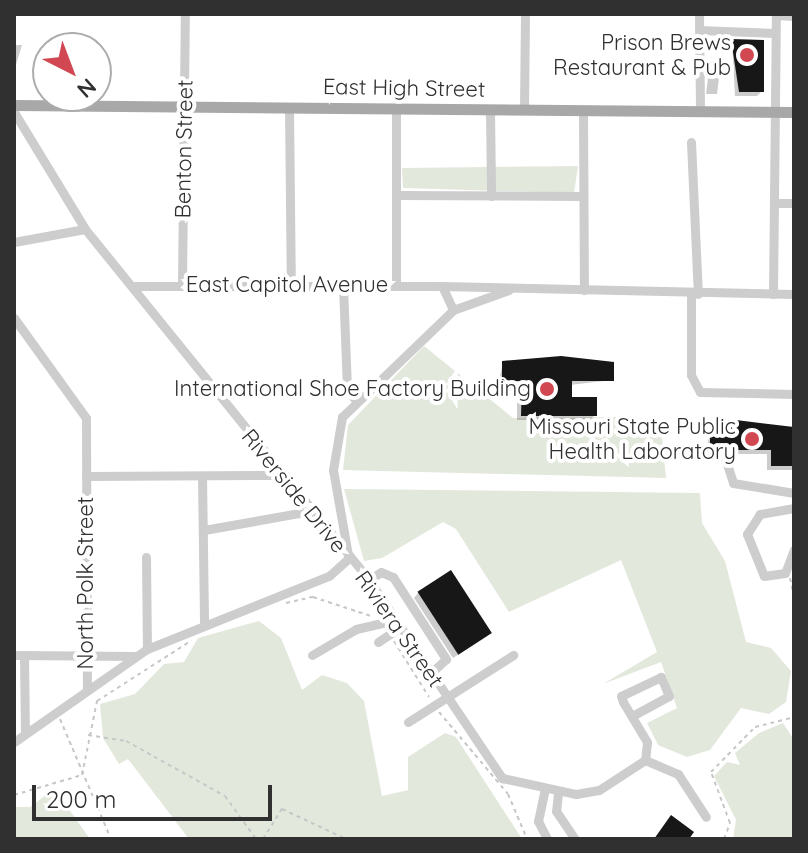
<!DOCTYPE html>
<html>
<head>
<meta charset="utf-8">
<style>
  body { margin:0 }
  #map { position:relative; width:808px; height:853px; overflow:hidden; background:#fff; font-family:Quicksand,sans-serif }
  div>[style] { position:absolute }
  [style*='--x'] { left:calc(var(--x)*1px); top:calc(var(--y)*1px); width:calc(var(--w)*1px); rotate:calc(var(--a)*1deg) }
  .green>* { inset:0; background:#e3e8dc }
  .shadow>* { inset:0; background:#0003 }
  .building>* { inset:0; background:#171717; transform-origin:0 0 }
  .path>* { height:2px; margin-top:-1px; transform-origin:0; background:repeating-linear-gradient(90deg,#c7c7c7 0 4px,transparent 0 8px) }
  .minor>* { height:9px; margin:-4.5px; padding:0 4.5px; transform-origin:4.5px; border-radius:4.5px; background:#cdcdcd }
  .major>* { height:11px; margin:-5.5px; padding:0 5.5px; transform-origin:5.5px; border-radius:5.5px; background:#a8a8a8 }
  .dots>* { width:22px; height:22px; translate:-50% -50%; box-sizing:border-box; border:4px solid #fff; border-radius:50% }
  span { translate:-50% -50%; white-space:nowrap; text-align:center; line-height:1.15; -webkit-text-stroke:8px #fff; paint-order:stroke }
  .poi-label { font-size:22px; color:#303030 }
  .right { translate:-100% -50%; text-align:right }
  .street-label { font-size:22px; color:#303030 }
  .frame { position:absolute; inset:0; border:16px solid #303030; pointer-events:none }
  .north { position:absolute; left:32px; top:32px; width:80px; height:80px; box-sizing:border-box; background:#fff; border:2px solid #acacac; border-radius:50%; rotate:138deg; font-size:22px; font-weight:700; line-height:32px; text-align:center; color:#303030 }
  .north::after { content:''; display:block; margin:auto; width:28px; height:36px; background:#d14852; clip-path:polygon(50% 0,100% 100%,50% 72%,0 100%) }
  .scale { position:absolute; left:32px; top:785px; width:240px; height:36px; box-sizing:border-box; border:4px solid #303030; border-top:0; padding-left:10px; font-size:24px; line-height:28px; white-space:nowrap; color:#303030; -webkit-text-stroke:6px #fff; paint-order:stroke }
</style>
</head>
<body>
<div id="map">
  <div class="green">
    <i style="clip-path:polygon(578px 166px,574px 193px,403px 188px,402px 168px)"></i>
    <i style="clip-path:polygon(424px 346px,513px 418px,628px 417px,661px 426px,666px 478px,343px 470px,348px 425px)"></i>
    <i style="clip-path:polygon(344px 489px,700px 493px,702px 523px,725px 561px,746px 642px,771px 648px,791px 671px,786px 702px,769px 714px,741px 708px,710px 750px,687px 757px,658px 745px,647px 723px,677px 708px,661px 662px,603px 684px,657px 652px,621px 560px,509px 612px,456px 529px,443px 522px,382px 558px,364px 561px)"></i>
    <i style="clip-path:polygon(259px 621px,281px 638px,302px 690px,322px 675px,347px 683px,364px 701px,382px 796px,408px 790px,408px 757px,445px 733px,456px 737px,522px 839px,189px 839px,128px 759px,119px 764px,103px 738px,100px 704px,135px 694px,164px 664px,184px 662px,198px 638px)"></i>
    <i style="clip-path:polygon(783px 723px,794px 740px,794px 839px,733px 839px,736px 820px,714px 776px,727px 762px,740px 765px,735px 753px,759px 733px)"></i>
    <i style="clip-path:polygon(47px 794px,66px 805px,90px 839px,14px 839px,14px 807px,30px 807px)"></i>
  </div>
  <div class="shadow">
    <i style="clip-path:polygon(732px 41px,762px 91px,757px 96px,735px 96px)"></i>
    <i style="clip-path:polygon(14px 45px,22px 45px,14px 71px)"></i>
    <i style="clip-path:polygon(708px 78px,719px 78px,717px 94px,706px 94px)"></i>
    <i style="clip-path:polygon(503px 363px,612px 380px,570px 385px,570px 399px,595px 415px,590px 420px,517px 420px,517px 385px,498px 385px)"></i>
    <i style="clip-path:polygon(794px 428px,794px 470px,767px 470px,767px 454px,705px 454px,711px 430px)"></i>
    <i style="clip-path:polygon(418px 593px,484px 638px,453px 658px,414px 598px)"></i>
  </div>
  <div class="building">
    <i style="clip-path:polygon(731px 39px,764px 40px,764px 92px,739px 92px)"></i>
    <i style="clip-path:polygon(561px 356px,614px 362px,614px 381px,572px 381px,572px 397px,597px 397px,597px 416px,521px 416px,522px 381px,502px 381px,502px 361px)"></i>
    <i style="clip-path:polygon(736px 420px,794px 427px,794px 466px,771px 466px,771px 450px,710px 450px,710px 428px,730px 428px)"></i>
    <i style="left:451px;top:570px;width:75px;height:40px;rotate:57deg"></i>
    <i style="clip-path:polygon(671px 815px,694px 832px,689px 839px,654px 839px)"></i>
  </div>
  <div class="path">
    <i style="--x:790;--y:578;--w:19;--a:78"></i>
    <i style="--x:286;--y:603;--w:28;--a:-13"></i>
    <i style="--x:313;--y:597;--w:61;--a:18.1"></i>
    <i style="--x:394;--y:641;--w:66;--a:58"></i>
    <i style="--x:794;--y:691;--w:33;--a:90"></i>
    <i style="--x:439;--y:712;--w:107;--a:49.9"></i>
    <i style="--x:508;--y:794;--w:49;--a:67.1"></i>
    <i style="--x:60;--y:719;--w:130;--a:67"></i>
    <i style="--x:88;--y:735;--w:38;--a:9"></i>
    <i style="--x:126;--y:741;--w:113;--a:29.1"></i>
    <i style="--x:225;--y:796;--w:53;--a:54.2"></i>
    <i style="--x:14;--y:795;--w:71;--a:-16.4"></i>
    <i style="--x:82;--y:775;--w:76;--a:-78.5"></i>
    <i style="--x:97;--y:701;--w:112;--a:-32.6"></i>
    <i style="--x:263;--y:839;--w:36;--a:-58"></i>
    <i style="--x:282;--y:809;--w:71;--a:25.1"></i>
    <i style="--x:724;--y:839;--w:17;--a:-69"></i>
    <i style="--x:730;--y:823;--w:54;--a:-110.4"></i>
    <i style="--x:711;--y:772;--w:63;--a:-45.6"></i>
    <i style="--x:755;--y:727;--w:37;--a:-14"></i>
  </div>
  <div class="minor">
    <i style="--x:699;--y:14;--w:97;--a:89.4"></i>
    <i style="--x:776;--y:15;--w:18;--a:3"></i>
    <i style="--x:699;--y:30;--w:76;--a:2.3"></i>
    <i style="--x:289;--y:107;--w:178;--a:89.4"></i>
    <i style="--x:490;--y:109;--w:87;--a:89.3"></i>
    <i style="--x:524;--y:109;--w:95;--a:-89.4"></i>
    <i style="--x:583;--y:110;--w:180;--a:89.7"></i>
    <i style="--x:14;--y:112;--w:137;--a:58.7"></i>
    <i style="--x:85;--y:229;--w:452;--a:51"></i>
    <i style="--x:369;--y:580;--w:239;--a:56.1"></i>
    <i style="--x:502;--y:778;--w:76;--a:12.2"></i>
    <i style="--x:576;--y:794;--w:23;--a:-10"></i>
    <i style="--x:599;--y:790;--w:55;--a:-33.1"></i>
    <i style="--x:691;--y:142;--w:152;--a:87.4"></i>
    <i style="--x:396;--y:195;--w:187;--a:0.3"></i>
    <i style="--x:774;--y:203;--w:20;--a:0"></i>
    <i style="--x:14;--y:242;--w:72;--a:-10.4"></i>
    <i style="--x:182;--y:285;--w:271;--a:-89.4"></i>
    <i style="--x:343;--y:285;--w:102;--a:87.8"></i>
    <i style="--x:347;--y:387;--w:13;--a:58"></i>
    <i style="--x:132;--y:286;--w:310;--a:0"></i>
    <i style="--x:442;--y:286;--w:26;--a:65"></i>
    <i style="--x:396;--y:286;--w:177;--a:-90"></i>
    <i style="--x:442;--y:286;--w:352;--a:1.3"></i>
    <i style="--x:691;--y:294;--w:81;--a:90"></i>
    <i style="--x:691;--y:375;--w:19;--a:62"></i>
    <i style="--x:700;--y:392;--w:94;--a:1.2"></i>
    <i style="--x:773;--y:294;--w:280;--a:-89.4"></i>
    <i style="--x:14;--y:318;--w:123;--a:54.2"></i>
    <i style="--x:86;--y:418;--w:272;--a:89.8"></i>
    <i style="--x:725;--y:458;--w:26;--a:72"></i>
    <i style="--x:733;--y:483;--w:62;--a:9.3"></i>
    <i style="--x:86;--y:476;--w:197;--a:-0.3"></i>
    <i style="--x:202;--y:476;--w:146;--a:89.2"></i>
    <i style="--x:794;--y:508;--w:35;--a:170"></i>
    <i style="--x:760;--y:514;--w:24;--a:123"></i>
    <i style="--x:747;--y:534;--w:45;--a:68"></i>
    <i style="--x:764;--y:576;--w:21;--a:-8"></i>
    <i style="--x:785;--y:573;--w:25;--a:-69"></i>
    <i style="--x:204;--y:530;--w:109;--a:-10.1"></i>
    <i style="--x:348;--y:555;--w:86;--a:-100"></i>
    <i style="--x:333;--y:470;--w:54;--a:-80.4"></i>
    <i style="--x:342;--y:417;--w:154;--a:-43.9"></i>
    <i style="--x:453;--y:310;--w:59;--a:-19.7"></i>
    <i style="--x:146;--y:557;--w:92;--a:89.4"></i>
    <i style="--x:369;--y:580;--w:14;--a:-34"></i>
    <i style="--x:381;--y:572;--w:13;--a:23"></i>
    <i style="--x:393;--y:577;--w:98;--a:57.1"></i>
    <i style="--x:446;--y:659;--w:21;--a:137"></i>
    <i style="--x:378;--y:642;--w:25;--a:-34"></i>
    <i style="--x:14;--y:655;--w:121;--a:0.5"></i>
    <i style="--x:24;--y:655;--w:79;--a:89.3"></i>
    <i style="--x:312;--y:655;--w:51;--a:-30.6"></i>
    <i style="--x:356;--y:629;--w:40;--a:-13"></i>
    <i style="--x:632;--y:716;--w:42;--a:-28.4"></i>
    <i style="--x:669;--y:696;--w:21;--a:-113"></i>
    <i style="--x:661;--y:677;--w:44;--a:154.6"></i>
    <i style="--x:621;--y:696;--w:6;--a:72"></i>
    <i style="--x:623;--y:702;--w:47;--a:59"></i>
    <i style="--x:647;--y:742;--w:18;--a:96"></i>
    <i style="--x:408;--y:722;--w:125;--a:-32.5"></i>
    <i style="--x:14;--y:742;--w:162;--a:-35"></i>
    <i style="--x:147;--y:649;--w:196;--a:-21.9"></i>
    <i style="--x:329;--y:576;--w:27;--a:-42"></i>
    <i style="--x:645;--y:760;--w:36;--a:23"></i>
    <i style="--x:678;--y:774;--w:51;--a:56.9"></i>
    <i style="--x:544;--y:793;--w:29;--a:102"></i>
    <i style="--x:538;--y:821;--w:20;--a:63"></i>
    <i style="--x:558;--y:793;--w:18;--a:96"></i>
    <i style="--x:556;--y:811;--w:34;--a:56"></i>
  </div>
  <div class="major">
    <i style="--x:14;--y:105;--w:780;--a:0.51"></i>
  </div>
  <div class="dots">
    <i style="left:747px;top:55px;background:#d14852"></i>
    <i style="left:547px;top:389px;background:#d14852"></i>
    <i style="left:752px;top:439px;background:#d14852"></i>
  </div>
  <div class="poi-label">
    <span class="right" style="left:731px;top:55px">Prison Brews<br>Restaurant &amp; Pub</span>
    <span class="right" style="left:531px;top:389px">International Shoe Factory Building</span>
    <span class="right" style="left:736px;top:439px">Missouri State Public<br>Health Laboratory</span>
  </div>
  <div class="street-label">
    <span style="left:404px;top:88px;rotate:1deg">East High Street</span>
    <span style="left:184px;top:149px;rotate:-89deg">Benton Street</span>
    <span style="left:287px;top:285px">East Capitol Avenue</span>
    <span style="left:294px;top:491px;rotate:51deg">Riverside Drive</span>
    <span style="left:86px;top:583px;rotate:-90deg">North Polk Street</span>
    <span style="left:399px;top:629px;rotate:55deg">Riviera Street</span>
  </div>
  <div class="frame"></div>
  <div class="north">N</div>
  <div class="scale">200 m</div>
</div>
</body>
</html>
